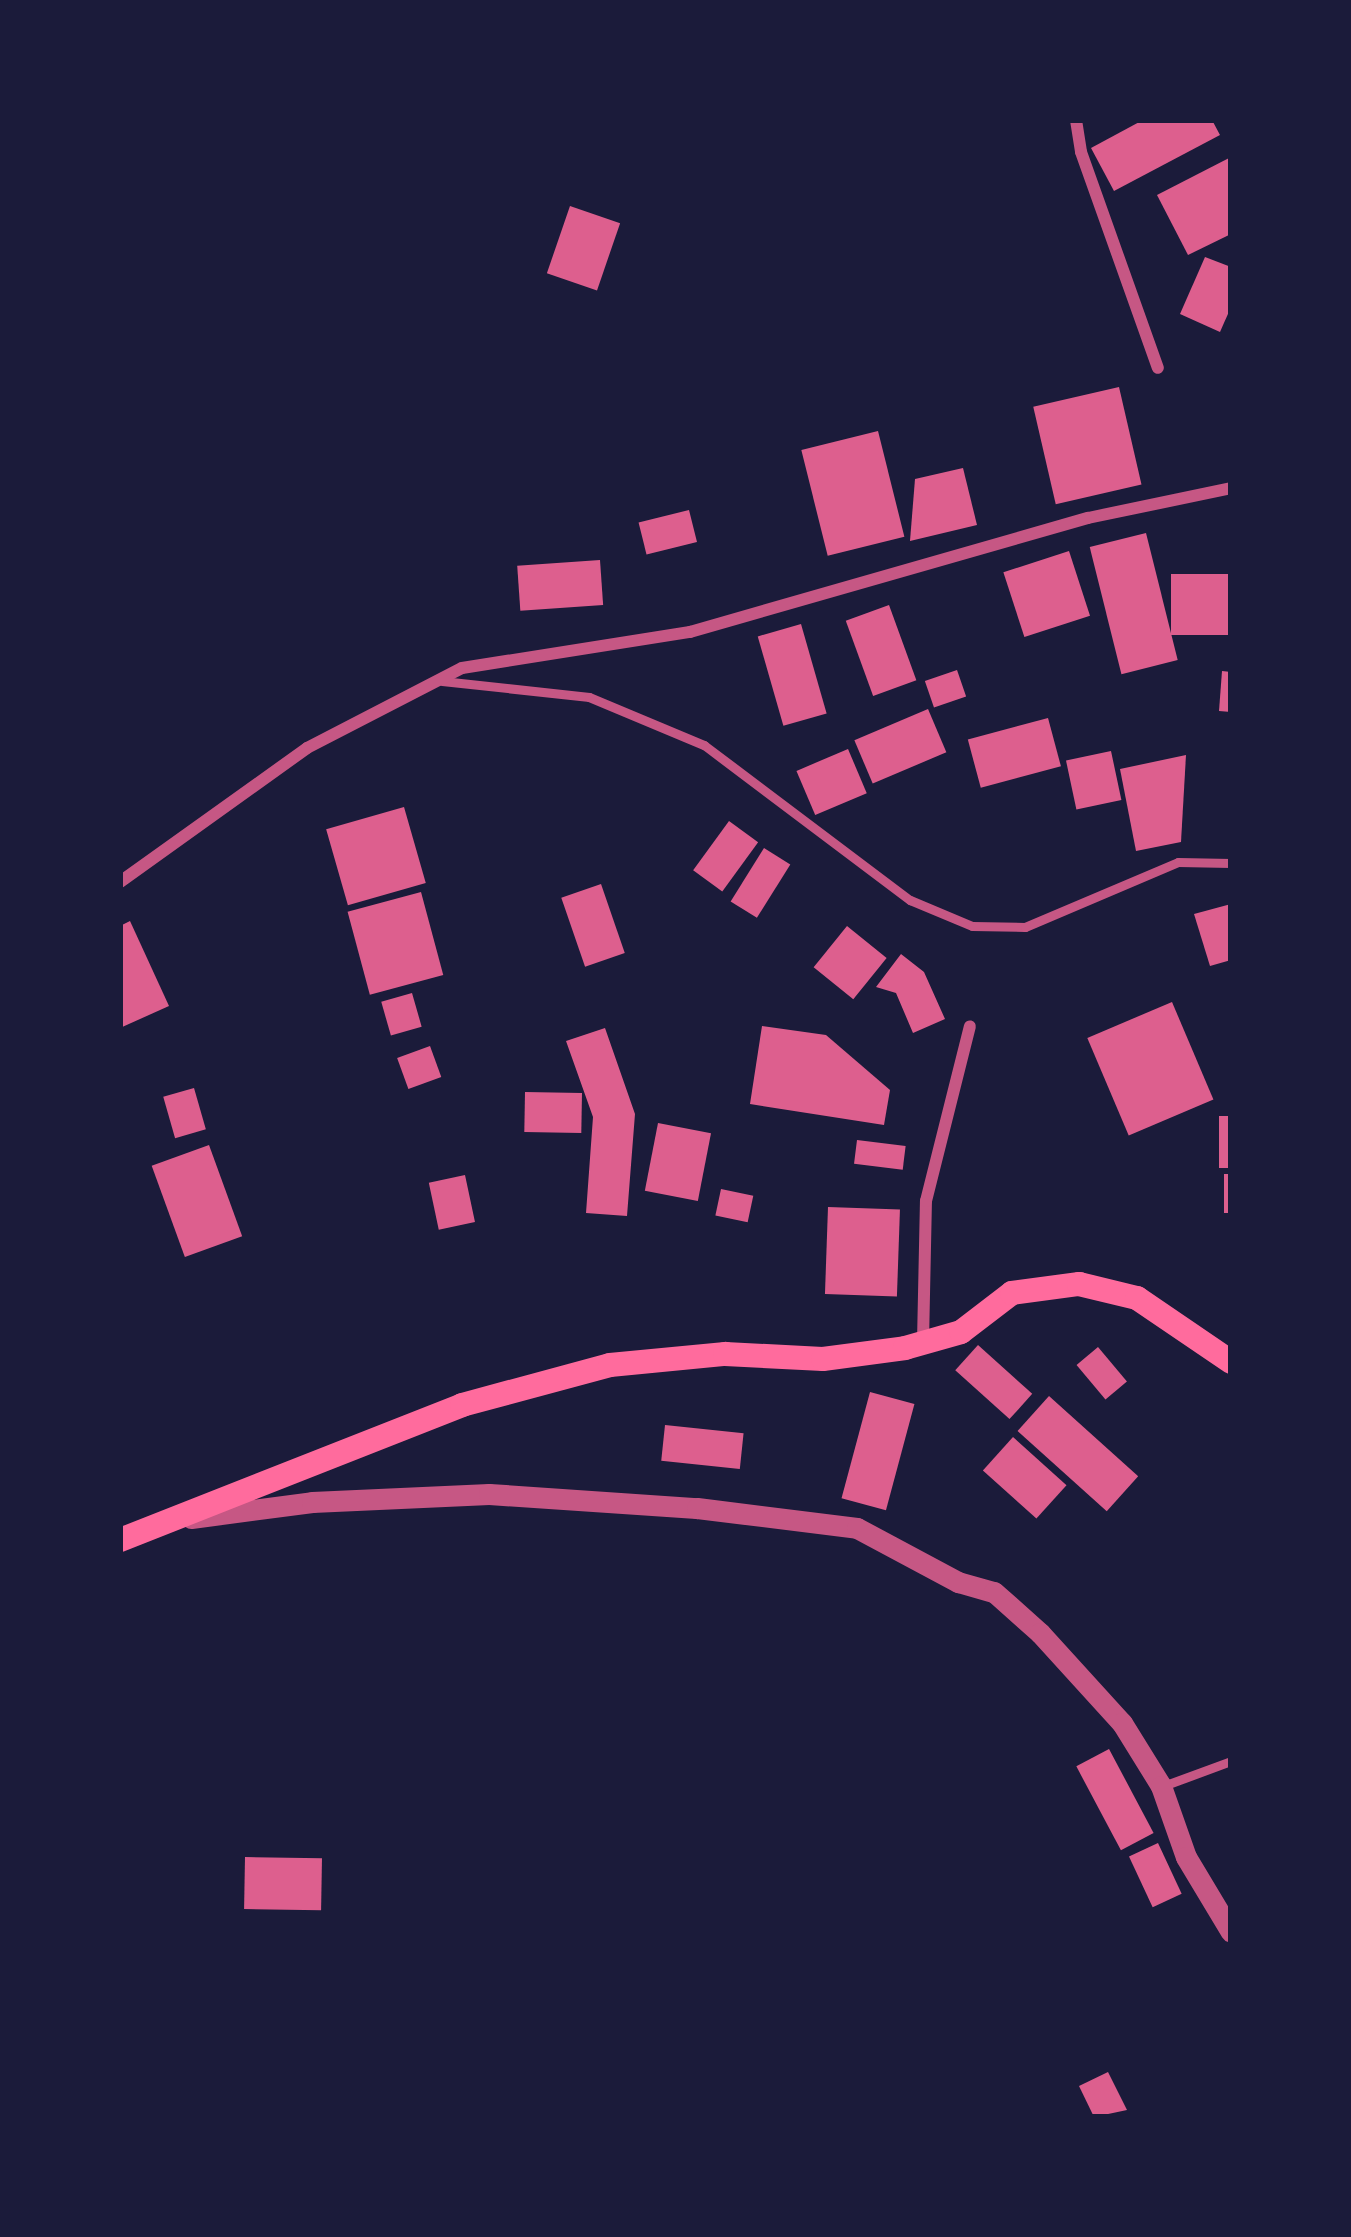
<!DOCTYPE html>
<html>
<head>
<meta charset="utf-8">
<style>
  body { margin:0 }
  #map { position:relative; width:1351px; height:2237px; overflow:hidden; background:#1b1b3a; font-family:Commissioner,sans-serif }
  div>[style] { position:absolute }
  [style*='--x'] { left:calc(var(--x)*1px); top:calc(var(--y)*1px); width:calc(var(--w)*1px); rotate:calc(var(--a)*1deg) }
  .building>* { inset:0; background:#dd5f8e; transform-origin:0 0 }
  .service>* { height:9px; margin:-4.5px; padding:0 4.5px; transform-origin:4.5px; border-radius:4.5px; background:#c65784 }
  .minor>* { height:12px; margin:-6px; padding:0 6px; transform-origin:6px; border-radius:6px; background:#c65784 }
  .tertiary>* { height:21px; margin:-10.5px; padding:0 10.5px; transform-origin:10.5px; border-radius:10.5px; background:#c65784 }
  .secondary>* { height:24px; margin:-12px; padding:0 12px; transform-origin:12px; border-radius:12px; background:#ff6b9d }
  span { translate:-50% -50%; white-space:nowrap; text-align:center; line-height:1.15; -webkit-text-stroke:12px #1b1b3a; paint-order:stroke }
  .frame { position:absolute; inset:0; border:123px solid #1b1b3a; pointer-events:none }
</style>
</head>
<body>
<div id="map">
  <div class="building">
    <i style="clip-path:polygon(1143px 120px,1212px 120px,1220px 135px,1114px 191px,1091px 148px)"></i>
    <i style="clip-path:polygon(1231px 157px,1231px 234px,1188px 255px,1157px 195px)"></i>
    <i style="left:570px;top:206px;width:53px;height:71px;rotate:19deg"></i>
    <i style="clip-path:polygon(1205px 257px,1231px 267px,1231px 307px,1220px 332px,1180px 314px)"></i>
    <i style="left:1119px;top:387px;width:100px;height:88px;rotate:77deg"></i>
    <i style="left:878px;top:431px;width:109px;height:79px;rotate:76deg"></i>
    <i style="clip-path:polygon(963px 468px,977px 525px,910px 541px,915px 479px)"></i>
    <i style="left:689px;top:510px;width:33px;height:52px;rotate:76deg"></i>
    <i style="left:1146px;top:533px;width:131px;height:58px;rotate:76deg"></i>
    <i style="left:1069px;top:551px;width:68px;height:69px;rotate:72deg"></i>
    <i style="left:600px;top:560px;width:45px;height:83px;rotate:86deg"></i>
    <i style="left:1231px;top:574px;width:61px;height:60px;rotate:90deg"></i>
    <i style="left:889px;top:605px;width:80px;height:46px;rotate:70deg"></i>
    <i style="left:801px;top:624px;width:93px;height:45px;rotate:74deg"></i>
    <i style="left:957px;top:670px;width:28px;height:34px;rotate:71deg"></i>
    <i style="clip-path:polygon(1222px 671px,1231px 672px,1231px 712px,1219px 711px)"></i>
    <i style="left:928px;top:709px;width:47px;height:80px;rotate:67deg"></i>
    <i style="left:1048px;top:718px;width:50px;height:83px;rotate:75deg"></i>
    <i style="left:848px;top:749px;width:48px;height:56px;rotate:67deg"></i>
    <i style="left:1111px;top:751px;width:50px;height:46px;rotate:78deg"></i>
    <i style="clip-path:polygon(1186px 755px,1181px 842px,1136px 851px,1120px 769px)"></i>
    <i style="left:404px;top:807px;width:79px;height:81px;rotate:74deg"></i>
    <i style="left:729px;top:821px;width:36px;height:61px;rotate:36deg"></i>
    <i style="left:764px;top:848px;width:31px;height:63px;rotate:32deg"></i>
    <i style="left:601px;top:884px;width:73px;height:42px;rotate:71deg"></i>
    <i style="left:421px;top:892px;width:86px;height:76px;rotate:75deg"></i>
    <i style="clip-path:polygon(1231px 904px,1231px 960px,1210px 966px,1194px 914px)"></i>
    <i style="clip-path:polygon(130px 921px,169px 1006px,120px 1028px,120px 926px)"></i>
    <i style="left:847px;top:926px;width:51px;height:53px;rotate:39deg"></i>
    <i style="clip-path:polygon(901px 954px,924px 972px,945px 1019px,913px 1033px,896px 993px,876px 987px)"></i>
    <i style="left:412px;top:993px;width:35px;height:32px;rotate:74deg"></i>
    <i style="left:1172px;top:1002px;width:106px;height:92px;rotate:67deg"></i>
    <i style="clip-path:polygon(762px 1026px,826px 1035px,890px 1090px,884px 1125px,750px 1104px)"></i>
    <i style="clip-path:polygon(605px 1028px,635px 1114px,627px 1216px,586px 1213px,593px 1117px,566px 1041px)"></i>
    <i style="left:430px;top:1046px;width:33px;height:35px;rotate:70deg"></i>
    <i style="left:194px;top:1088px;width:43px;height:32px;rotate:74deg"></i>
    <i style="left:525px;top:1092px;width:57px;height:40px;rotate:1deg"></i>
    <i style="left:1231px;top:1116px;width:52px;height:12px;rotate:90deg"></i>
    <i style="left:658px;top:1123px;width:54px;height:69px;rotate:11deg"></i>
    <i style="left:857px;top:1140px;width:49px;height:24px;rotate:7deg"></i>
    <i style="left:209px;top:1145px;width:97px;height:61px;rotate:70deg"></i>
    <i style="left:1224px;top:1174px;width:7px;height:39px"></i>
    <i style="left:465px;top:1175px;width:48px;height:37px;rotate:78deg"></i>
    <i style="left:721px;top:1189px;width:33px;height:27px;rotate:12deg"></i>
    <i style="left:828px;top:1207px;width:72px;height:87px;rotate:2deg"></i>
    <i style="left:978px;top:1345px;width:73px;height:34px;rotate:42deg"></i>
    <i style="left:1098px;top:1347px;width:45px;height:28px;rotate:50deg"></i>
    <i style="left:870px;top:1392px;width:46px;height:110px;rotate:15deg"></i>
    <i style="left:1049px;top:1396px;width:120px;height:47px;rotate:42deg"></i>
    <i style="left:665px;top:1425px;width:79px;height:36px;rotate:6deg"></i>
    <i style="left:1013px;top:1437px;width:72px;height:45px;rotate:42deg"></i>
    <i style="left:1109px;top:1749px;width:95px;height:37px;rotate:62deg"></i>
    <i style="left:1158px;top:1843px;width:56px;height:32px;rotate:65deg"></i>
    <i style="left:245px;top:1857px;width:77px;height:52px;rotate:1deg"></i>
    <i style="clip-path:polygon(1108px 2072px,1127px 2110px,1094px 2117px,1079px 2086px)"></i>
  </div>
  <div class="service">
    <i style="--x:442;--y:681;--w:148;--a:6.2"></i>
    <i style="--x:589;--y:697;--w:125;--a:22.7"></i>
    <i style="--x:704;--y:745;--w:258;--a:37"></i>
    <i style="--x:910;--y:900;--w:67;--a:22.8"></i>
    <i style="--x:972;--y:926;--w:53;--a:1.1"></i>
    <i style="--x:1025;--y:927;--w:166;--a:-23"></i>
    <i style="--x:1178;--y:862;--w:53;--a:1.1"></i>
    <i style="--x:1163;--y:1786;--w:72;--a:-20.2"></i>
  </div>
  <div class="minor">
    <i style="--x:1076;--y:120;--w:32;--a:81"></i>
    <i style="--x:1081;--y:152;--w:229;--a:70.4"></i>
    <i style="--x:120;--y:882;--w:230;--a:-35.6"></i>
    <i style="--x:307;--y:748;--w:174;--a:-27.3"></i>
    <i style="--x:462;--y:668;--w:231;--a:-9"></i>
    <i style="--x:690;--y:632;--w:414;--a:-16"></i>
    <i style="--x:1088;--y:518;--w:146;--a:-11.8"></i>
    <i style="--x:923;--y:1342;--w:141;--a:-88.8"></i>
    <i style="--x:926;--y:1201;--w:180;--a:-75.9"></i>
  </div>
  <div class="tertiary">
    <i style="--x:191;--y:1518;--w:122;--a:-7.5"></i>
    <i style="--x:312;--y:1502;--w:177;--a:-2.6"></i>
    <i style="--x:489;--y:1494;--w:208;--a:3.9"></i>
    <i style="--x:697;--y:1508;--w:161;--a:7.1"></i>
    <i style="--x:857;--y:1528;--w:115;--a:28.1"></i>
    <i style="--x:958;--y:1582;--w:37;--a:16"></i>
    <i style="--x:994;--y:1592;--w:62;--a:41.7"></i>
    <i style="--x:1040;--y:1633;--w:122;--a:47.7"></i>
    <i style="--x:1122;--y:1723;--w:74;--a:58.2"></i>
    <i style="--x:1161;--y:1786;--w:75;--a:70.6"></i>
    <i style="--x:1186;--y:1857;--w:87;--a:59"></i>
  </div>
  <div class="secondary">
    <i style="--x:120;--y:1540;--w:368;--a:-21.5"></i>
    <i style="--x:462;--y:1405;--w:153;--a:-15.1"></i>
    <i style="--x:610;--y:1365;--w:116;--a:-5.5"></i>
    <i style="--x:725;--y:1354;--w:98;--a:2.9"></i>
    <i style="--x:823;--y:1359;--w:83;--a:-7.6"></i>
    <i style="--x:905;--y:1348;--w:58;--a:-15.9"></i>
    <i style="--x:961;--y:1332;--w:64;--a:-37.4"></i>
    <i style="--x:1012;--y:1293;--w:68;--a:-7.7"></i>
    <i style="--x:1079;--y:1284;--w:60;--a:13.6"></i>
    <i style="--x:1137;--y:1298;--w:114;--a:34.2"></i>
  </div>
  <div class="frame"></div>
</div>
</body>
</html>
